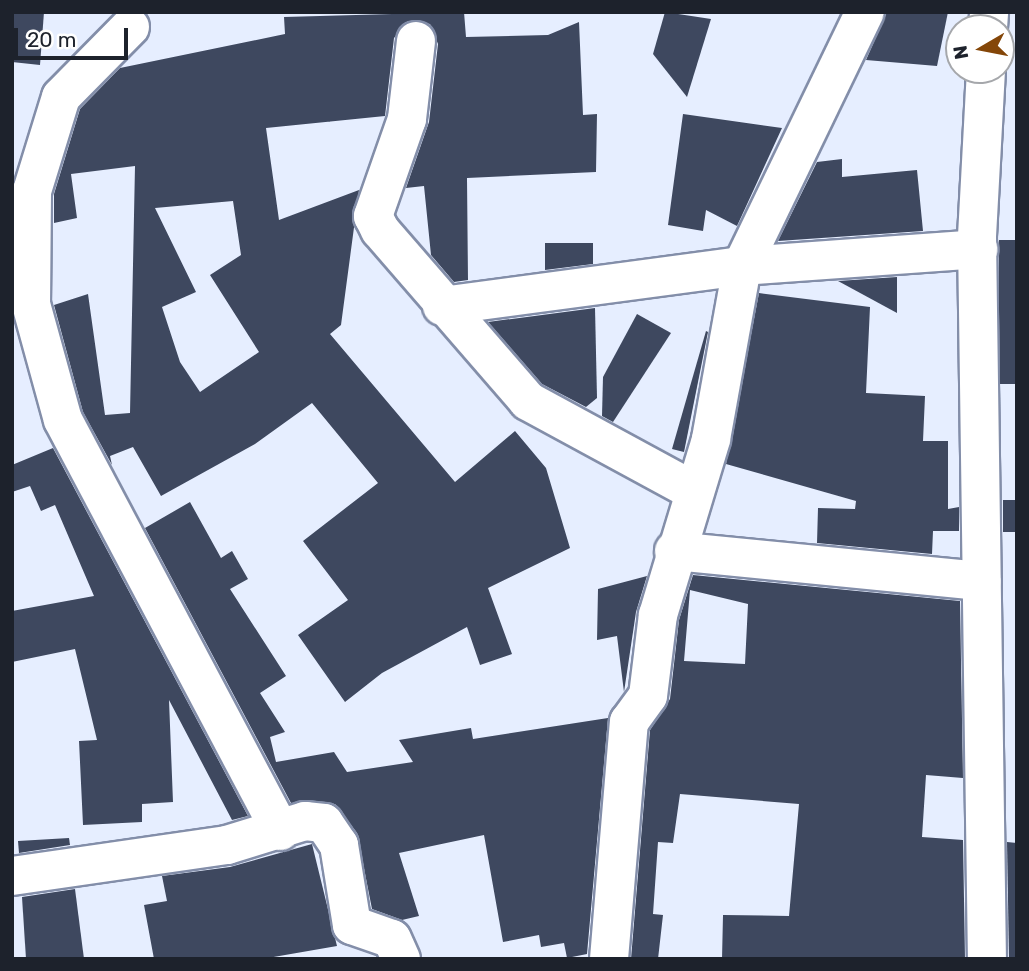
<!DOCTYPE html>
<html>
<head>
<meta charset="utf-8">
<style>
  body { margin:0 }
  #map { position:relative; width:1029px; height:971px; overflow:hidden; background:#e6eeff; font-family:Rubik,sans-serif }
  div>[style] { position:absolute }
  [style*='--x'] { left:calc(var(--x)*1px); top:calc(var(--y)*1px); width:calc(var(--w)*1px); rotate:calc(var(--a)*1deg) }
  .building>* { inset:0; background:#3e485f; transform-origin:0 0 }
  .roads { filter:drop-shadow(2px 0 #838ea9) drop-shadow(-2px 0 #838ea9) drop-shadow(0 2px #838ea9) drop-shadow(0 -2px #838ea9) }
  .street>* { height:38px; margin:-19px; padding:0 19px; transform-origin:19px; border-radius:19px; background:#fff }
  span { translate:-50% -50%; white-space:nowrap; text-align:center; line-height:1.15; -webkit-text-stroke:7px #fff; paint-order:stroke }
  .frame { position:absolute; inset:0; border:14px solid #1d222c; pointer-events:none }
  .north { position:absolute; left:945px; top:14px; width:70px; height:70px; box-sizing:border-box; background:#fff; border:2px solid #a5a7ab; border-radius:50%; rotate:260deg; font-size:19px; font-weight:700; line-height:28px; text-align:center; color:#1d222c }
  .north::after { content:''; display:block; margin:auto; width:24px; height:32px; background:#844608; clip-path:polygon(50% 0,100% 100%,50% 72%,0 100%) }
  .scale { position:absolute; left:14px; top:28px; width:114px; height:32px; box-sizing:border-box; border:4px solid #1d222c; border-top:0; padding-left:9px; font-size:21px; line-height:24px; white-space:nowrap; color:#1d222c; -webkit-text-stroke:5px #fff; paint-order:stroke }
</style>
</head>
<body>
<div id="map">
  <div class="building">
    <i style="clip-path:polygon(12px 12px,44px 12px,40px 65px,12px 62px)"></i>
    <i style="clip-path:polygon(evenodd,464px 12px,466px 37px,548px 35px,579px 22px,583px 115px,597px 114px,596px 172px,467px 178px,468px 280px,454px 282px,431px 255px,424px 186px,406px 188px,429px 122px,438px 44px,430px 24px,408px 21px,394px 38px,385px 116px,266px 128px,279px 220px,359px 190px,341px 325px,330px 334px,455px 482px,515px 431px,546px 468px,570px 548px,488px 588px,512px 654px,480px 665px,467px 627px,382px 673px,345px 702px,298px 635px,348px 600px,303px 541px,378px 483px,312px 403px,255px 444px,161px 496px,133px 447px,110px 456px,112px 465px,83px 412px,54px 305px,88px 294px,105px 415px,130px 413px,135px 166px,71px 174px,77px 218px,54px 223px,54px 194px,80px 109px,120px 68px,285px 34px,284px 17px,464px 12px,233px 201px,241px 255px,210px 275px,259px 352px,200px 392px,180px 362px,162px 307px,196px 292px,155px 208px,233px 201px)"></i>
    <i style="clip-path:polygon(665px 12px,711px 19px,687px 97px,653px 54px)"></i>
    <i style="clip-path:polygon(887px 12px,948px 12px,937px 66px,866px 60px)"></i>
    <i style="clip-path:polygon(683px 114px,782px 128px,737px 226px,706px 210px,703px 231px,668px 225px)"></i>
    <i style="clip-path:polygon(842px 159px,842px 177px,917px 170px,923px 231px,778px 241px,817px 162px)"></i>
    <i style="left:1017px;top:240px;width:144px;height:18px;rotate:90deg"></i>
    <i style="clip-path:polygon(545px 243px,593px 243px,593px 264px,545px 270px)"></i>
    <i style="clip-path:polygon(897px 277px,897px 313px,838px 281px)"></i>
    <i style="clip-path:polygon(759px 293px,870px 307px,866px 393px,925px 396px,923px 441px,948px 441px,948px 509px,959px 507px,959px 531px,933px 531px,932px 554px,817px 543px,818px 508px,855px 509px,856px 501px,726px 464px)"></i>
    <i style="clip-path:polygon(595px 308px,597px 398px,586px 407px,542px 384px,488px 322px)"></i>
    <i style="clip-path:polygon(637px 314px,671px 333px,613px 422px,602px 416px,603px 377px)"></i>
    <i style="clip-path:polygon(706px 331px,708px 332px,684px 452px,672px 449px)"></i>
    <i style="clip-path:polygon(53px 448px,248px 816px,232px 820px,169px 700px,173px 802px,142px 804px,142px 822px,83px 825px,79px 741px,97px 740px,75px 649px,12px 662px,12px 611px,94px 596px,55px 505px,41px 511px,30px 486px,12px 492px,12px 465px)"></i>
    <i style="left:1017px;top:500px;width:32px;height:14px;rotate:90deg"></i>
    <i style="clip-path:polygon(190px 502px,221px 558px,232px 551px,248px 579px,230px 589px,286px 676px,260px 693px,285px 732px,270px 737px,276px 762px,334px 752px,347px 772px,413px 762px,399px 740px,471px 728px,473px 739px,608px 718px,587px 954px,567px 958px,564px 943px,541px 947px,539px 935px,503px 942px,484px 835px,399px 853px,419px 916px,402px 920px,372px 909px,357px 833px,335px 804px,291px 803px,145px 528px)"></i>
    <i style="clip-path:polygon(evenodd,693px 575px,960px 601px,963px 778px,926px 775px,922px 837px,963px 840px,965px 959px,722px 959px,723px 915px,789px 916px,799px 804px,680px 794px,673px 843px,658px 842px,653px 914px,663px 915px,658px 959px,631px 959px,650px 730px,670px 699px,679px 620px,693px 575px,690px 590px,748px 604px,745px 664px,684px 661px,690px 590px)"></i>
    <i style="clip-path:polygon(647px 576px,636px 612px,624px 692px,617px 636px,597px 640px,598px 589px)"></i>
    <i style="clip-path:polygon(69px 838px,70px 845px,19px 853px,18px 841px)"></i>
    <i style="clip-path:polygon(1007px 842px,1017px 843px,1017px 959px,1009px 959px)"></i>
    <i style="clip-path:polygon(312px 844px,337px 946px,262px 959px,154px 959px,144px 905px,167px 901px,162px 876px,230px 867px)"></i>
    <i style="clip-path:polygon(75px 889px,84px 959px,26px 959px,22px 897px)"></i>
  </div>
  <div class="roads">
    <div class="street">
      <i style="--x:130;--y:27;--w:98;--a:134.6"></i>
      <i style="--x:61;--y:97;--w:98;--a:107.1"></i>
      <i style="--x:32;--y:191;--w:113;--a:90.5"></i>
      <i style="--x:31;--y:304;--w:120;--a:74.6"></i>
      <i style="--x:63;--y:420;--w:465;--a:62.1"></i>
      <i style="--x:988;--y:28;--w:16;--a:-86"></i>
      <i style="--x:416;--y:41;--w:79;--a:96.6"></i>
      <i style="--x:407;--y:119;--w:103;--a:109.3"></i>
      <i style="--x:373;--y:216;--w:16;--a:63"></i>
      <i style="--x:380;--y:230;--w:226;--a:49.1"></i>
      <i style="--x:528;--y:401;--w:189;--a:28.5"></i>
      <i style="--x:986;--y:70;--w:168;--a:93.1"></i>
      <i style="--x:977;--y:238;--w:721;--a:89.21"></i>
      <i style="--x:442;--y:306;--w:303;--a:-7.6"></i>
      <i style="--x:742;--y:266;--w:237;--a:-4.1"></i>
      <i style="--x:674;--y:551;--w:309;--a:5.6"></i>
      <i style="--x:12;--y:876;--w:217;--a:-8.2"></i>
      <i style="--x:227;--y:845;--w:82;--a:-17.1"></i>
      <i style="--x:305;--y:821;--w:19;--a:6"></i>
      <i style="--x:324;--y:823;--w:27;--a:56"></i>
      <i style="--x:339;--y:845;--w:81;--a:80.8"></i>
      <i style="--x:352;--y:925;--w:42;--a:19.3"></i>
      <i style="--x:392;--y:939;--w:22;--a:66"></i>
      <i style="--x:609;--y:959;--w:238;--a:-85.2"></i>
      <i style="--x:629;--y:722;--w:32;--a:-54"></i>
      <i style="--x:648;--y:696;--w:82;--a:-83"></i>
      <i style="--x:658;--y:615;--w:184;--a:-73.2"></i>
      <i style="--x:711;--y:439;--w:176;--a:-79.8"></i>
      <i style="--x:742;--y:266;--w:282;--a:-64.2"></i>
    </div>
  </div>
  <div class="frame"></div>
  <div class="north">N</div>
  <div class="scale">20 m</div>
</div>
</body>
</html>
